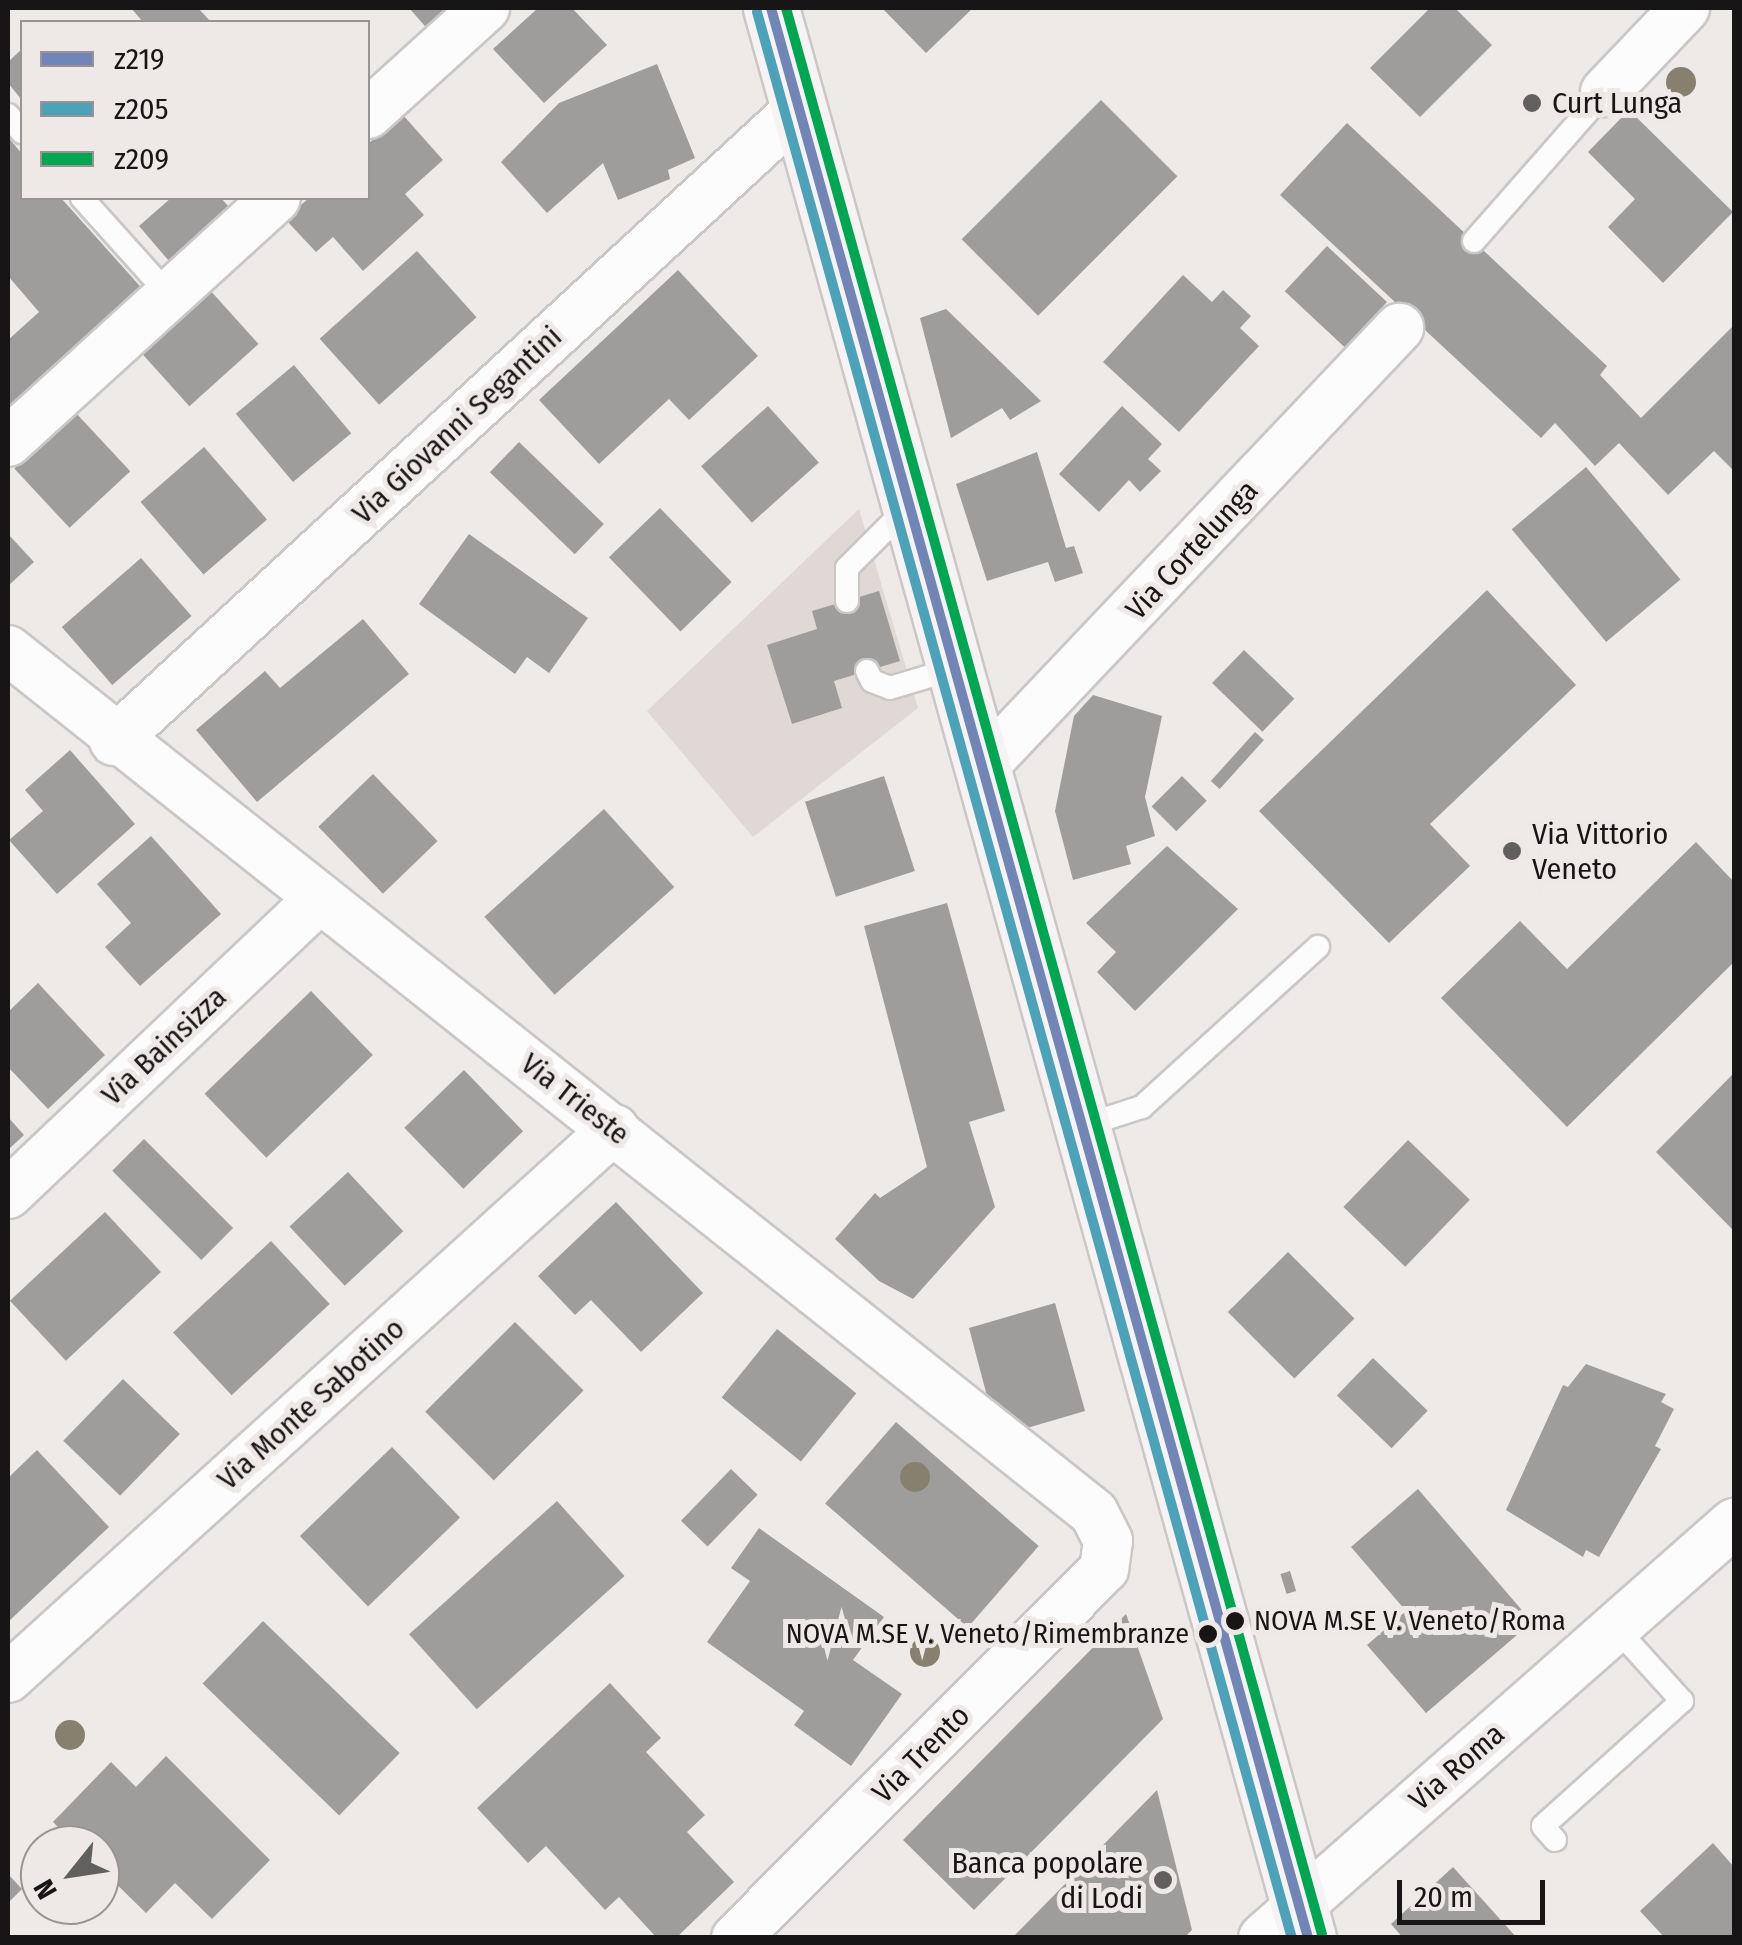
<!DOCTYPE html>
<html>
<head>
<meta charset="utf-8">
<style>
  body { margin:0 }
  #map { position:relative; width:1742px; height:1945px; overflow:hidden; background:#edeae8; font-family:"Fira Sans Condensed",sans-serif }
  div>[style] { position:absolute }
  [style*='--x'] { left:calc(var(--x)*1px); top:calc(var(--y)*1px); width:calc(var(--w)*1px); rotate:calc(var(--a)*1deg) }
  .built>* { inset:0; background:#e0d8d5 }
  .building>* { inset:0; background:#9f9d9c; transform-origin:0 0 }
  .roads { filter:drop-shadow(2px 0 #cac7c6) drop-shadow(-2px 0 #cac7c6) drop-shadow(0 2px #cac7c6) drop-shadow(0 -2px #cac7c6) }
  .lane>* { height:22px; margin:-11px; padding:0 11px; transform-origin:11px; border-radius:11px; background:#fcfcfc }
  .street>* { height:48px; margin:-24px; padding:0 24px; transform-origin:24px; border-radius:24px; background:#fcfcfc }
  .primary>* { height:55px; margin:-27.5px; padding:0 27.5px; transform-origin:27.5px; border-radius:27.5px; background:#f7f2f3 }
  .bus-1>* { height:10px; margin:-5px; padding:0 5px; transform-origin:5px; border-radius:5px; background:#7186b7 }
  .bus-2>* { height:10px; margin:-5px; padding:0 5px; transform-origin:5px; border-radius:5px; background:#4ca2b8 }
  .bus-3>* { height:10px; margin:-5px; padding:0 5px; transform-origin:5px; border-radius:5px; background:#00a651 }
  .trees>* { width:30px; height:30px; margin:-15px; border-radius:50%; background:#87806f }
  .dots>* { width:28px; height:28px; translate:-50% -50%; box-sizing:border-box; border:5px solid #eee9e7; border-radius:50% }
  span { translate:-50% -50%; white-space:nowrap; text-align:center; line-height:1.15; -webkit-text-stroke:10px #eee9e7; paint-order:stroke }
  .bus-label { font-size:28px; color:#171515 }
  .left { translate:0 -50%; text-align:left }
  .right { translate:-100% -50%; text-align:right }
  .poi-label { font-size:30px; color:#171515 }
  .street-label { font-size:30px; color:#171515 }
  .frame { position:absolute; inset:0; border:10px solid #171515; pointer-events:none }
  .legend { position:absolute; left:20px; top:20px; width:350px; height:180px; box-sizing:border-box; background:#eee9e7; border:2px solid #989493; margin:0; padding:12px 18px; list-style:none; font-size:30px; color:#171515 }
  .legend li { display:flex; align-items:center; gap:20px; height:50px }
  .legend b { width:50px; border:2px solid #989493 }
  .north { position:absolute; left:20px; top:1825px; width:100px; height:100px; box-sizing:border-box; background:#eee9e7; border:2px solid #989493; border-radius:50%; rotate:240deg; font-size:28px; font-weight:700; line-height:40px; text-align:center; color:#171515 }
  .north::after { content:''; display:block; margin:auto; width:35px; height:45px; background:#62605f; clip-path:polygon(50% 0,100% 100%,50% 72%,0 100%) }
  .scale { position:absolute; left:1397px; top:1880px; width:148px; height:45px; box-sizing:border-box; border:5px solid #171515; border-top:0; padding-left:12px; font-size:30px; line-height:35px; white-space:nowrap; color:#171515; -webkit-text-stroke:8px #eee9e7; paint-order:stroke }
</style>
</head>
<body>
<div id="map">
  <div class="built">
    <i style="clip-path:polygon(859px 509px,918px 708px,753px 837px,647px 711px)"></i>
  </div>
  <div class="building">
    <i style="clip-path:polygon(131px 8px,198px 8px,211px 22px,143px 22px)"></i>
    <i style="clip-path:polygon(409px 8px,462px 8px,432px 34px)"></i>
    <i style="clip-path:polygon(538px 8px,572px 8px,607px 45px,544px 103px,493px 49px)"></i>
    <i style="clip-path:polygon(882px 8px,973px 8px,926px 53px)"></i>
    <i style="clip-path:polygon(1430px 8px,1455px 8px,1492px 45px,1420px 117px,1370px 68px)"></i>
    <i style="clip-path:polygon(22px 49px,22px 100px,8px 83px,8px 62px)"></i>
    <i style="clip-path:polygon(657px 64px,695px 158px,668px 170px,670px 179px,618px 200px,603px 163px,547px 213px,501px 162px,559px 103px)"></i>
    <i style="left:1101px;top:100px;width:108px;height:197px;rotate:45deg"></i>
    <i style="clip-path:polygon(1629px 110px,1733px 212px,1663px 283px,1608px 227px,1635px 199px,1588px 152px)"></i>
    <i style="clip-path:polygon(402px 114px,443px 160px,405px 194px,424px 215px,363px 271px,333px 237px,316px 252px,285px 219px,309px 198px,368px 198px,368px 144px)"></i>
    <i style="clip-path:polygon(1347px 123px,1607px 366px,1600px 375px,1641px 418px,1734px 325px,1734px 471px,1714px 451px,1668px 495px,1619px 443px,1595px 466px,1555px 423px,1541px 438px,1280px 195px)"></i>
    <i style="clip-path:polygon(8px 137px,22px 154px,22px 198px,61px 198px,147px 294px,8px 418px,8px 340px,39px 312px,8px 276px)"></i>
    <i style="clip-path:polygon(171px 198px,221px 198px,235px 214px,175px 268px,139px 226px)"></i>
    <i style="left:1327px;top:246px;width:82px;height:62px;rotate:43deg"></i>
    <i style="left:417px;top:251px;width:89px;height:131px;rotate:48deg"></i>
    <i style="clip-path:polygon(678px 270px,758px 356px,689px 420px,669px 399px,599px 464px,539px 400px)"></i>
    <i style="clip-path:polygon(1183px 275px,1212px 302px,1223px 290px,1251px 316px,1240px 328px,1259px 346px,1179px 432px,1103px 362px)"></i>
    <i style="left:209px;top:289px;width:74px;height:93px;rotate:48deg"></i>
    <i style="clip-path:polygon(946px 309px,1041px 401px,1010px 420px,1002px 408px,951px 438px,920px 318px)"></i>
    <i style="left:294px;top:365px;width:89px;height:76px;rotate:50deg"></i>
    <i style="left:768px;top:406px;width:76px;height:90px;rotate:48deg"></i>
    <i style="clip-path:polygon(1122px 406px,1162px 444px,1148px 459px,1161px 471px,1140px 492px,1129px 480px,1099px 512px,1059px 474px)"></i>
    <i style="left:75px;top:412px;width:81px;height:83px;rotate:47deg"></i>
    <i style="left:519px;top:442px;width:118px;height:42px;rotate:44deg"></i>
    <i style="left:204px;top:447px;width:96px;height:84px;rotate:49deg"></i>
    <i style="clip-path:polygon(1037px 452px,1066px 548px,1074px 546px,1083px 573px,1055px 582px,1048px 562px,987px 581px,956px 484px)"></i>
    <i style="left:1586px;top:467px;width:147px;height:97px;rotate:50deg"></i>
    <i style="left:660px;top:508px;width:103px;height:71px;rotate:46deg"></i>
    <i style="clip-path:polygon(8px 534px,34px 562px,8px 586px)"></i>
    <i style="clip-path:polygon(469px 534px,588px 618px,549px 673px,527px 657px,515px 674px,419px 604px)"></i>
    <i style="left:141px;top:558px;width:77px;height:105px;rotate:49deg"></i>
    <i style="clip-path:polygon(1487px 590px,1576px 685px,1430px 824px,1470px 866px,1389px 943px,1259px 811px)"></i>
    <i style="clip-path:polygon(879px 591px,900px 661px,834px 681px,842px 708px,792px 724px,767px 645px,817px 629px,812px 611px)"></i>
    <i style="clip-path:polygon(363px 619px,409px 674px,257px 802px,196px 730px,265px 671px,280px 688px)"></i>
    <i style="left:1244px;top:650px;width:70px;height:46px;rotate:44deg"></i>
    <i style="clip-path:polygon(1093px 695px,1162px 716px,1145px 797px,1155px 836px,1126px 846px,1131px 864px,1073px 880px,1055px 811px,1074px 716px)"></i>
    <i style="left:1255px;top:732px;width:12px;height:66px;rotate:42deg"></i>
    <i style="clip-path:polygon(70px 750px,135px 824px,57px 894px,9px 840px,43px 811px,25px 790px)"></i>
    <i style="left:373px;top:774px;width:93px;height:76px;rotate:46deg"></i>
    <i style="left:884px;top:776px;width:100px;height:83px;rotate:72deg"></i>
    <i style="left:1182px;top:776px;width:35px;height:43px;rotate:45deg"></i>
    <i style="left:604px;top:809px;width:105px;height:161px;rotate:48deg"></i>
    <i style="clip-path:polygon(151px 836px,221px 914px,140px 986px,105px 947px,131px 923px,97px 884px)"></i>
    <i style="clip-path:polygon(1696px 842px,1734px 882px,1734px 962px,1567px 1127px,1441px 998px,1520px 921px,1567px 969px)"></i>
    <i style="clip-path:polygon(1167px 846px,1238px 909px,1135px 1011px,1097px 972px,1116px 952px,1086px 923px)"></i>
    <i style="clip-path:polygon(947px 903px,1005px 1111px,969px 1122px,995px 1207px,913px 1299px,879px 1281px,835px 1239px,875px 1193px,880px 1198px,927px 1167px,864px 926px)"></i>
    <i style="clip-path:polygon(38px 983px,105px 1055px,48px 1109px,8px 1067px,8px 1012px)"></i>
    <i style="left:311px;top:991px;width:89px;height:148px;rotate:46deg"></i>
    <i style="left:464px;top:1070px;width:85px;height:83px;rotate:46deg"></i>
    <i style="clip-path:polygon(1734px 1073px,1734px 1231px,1656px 1152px)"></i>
    <i style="clip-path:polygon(8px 1117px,24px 1135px,8px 1150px)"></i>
    <i style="left:144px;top:1139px;width:126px;height:45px;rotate:45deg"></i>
    <i style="left:1408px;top:1140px;width:86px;height:93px;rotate:44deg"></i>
    <i style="left:348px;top:1172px;width:81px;height:80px;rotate:47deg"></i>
    <i style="clip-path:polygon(616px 1202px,703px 1293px,641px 1352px,591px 1300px,575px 1315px,538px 1276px)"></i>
    <i style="left:105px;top:1212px;width:82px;height:130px;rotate:47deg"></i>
    <i style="left:271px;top:1241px;width:86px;height:134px;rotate:47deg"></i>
    <i style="left:1288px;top:1252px;width:94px;height:85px;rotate:45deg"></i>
    <i style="clip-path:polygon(1055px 1303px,1085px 1411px,1013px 1432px,1007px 1410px,992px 1415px,969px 1328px)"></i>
    <i style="left:515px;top:1322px;width:97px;height:127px;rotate:45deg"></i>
    <i style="left:777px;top:1329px;width:102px;height:88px;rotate:39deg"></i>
    <i style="left:1373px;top:1358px;width:76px;height:52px;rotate:44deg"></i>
    <i style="clip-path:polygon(1586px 1364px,1666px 1394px,1661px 1402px,1674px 1409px,1655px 1446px,1661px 1449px,1599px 1557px,1586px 1550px,1583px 1557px,1506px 1510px,1563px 1385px,1568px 1387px)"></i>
    <i style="left:123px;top:1379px;width:79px;height:86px;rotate:44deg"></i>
    <i style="left:896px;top:1422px;width:189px;height:108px;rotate:41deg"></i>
    <i style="left:392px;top:1447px;width:98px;height:128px;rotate:46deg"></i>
    <i style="clip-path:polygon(37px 1450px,109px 1527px,8px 1622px,8px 1478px)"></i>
    <i style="left:731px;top:1469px;width:37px;height:72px;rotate:44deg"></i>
    <i style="clip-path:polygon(1418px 1489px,1532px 1622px,1426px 1713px,1367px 1645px,1406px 1611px,1351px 1547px)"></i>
    <i style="left:557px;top:1501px;width:101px;height:199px;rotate:48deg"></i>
    <i style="clip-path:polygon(759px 1528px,884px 1617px,853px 1660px,902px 1694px,851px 1766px,794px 1725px,804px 1711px,707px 1642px,750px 1581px,731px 1568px)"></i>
    <i style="left:1290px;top:1571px;width:21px;height:10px;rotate:73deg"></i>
    <i style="clip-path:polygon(1126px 1614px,1163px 1719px,974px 1910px,903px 1840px)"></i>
    <i style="left:263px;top:1621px;width:190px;height:87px;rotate:44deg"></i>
    <i style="clip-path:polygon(610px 1683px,661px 1738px,646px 1752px,705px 1815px,687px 1832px,734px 1882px,676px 1938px,657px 1938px,619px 1897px,605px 1910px,546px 1846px,528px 1863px,477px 1808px)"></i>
    <i style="clip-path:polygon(166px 1756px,270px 1860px,212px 1919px,175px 1883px,146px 1913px,100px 1868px,100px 1845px,76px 1845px,53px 1822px,111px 1762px,136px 1787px)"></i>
    <i style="clip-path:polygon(1157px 1790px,1192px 1930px,1184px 1938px,1012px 1938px)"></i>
    <i style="clip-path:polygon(1713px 1843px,1734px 1867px,1734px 1938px,1665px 1938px,1640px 1911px)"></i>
    <i style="clip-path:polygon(1453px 1867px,1517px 1938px,1403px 1938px,1391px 1924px)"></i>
    <i style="clip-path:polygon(8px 1874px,22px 1889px,8px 1903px)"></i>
  </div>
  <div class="roads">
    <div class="lane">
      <i style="--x:8;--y:115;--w:22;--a:51"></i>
      <i style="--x:82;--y:198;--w:130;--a:48.1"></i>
      <i style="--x:1474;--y:241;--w:198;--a:-48.7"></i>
      <i style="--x:847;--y:601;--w:33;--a:-90"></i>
      <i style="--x:847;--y:568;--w:83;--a:-45"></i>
      <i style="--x:867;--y:671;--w:11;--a:63"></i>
      <i style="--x:872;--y:681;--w:19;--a:21"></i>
      <i style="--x:890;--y:688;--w:66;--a:-16.8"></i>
      <i style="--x:1083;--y:1126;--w:62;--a:-17.9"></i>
      <i style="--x:1142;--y:1107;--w:238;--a:-42.3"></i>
      <i style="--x:1555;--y:1840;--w:18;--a:-131"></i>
      <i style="--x:1543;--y:1826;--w:187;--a:-42"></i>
      <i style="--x:1682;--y:1701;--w:98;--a:-132.1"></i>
    </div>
    <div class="street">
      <i style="--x:1605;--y:92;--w:116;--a:-46.4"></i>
      <i style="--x:368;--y:114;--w:158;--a:-42.2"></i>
      <i style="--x:8;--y:442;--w:362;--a:-42.3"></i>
      <i style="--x:8;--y:650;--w:1387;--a:38.47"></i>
      <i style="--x:1094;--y:1513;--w:31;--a:63"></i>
      <i style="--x:1108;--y:1541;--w:28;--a:98"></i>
      <i style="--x:1104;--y:1569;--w:521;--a:134.92"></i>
      <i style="--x:114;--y:741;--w:932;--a:-42.7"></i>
      <i style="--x:981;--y:769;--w:608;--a:-46.53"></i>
      <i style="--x:8;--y:1194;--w:430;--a:-43.5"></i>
      <i style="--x:8;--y:1678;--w:818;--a:-42.17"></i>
      <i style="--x:1263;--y:1938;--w:628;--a:-41.38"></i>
    </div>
    <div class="primary">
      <i style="--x:771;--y:8;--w:2003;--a:74.45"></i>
    </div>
  </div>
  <div class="bus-1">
    <i style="--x:771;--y:8;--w:2003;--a:74.45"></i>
  </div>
  <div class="bus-2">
    <i style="--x:757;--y:12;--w:1999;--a:74.48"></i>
  </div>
  <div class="bus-3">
    <i style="--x:786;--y:8;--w:1999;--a:74.45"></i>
  </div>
  <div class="trees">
    <i style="left:1681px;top:82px"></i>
    <i style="left:915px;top:1477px"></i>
    <i style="left:925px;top:1652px"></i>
    <i style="left:70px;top:1735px"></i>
  </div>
  <div class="dots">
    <i style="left:1532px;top:103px;background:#62605f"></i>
    <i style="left:1512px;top:851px;background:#62605f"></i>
    <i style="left:1235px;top:1621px;background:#171515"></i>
    <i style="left:1208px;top:1634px;background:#171515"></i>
    <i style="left:1163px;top:1880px;background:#62605f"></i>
  </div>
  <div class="bus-label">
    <span class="left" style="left:1254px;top:1621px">NOVA M.SE V. Veneto/Roma</span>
    <span class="right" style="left:1189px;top:1634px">NOVA M.SE V. Veneto/Rimembranze</span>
  </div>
  <div class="poi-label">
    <span class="left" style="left:1552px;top:103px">Curt Lunga</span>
    <span class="left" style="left:1532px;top:851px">Via Vittorio<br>Veneto</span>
    <span class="right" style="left:1143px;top:1880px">Banca popolare<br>di Lodi</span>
  </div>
  <div class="street-label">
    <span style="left:457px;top:425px;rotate:-43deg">Via Giovanni Segantini</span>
    <span style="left:1192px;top:550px;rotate:-47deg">Via Cortelunga</span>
    <span style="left:164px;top:1046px;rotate:-43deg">Via Bainsizza</span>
    <span style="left:575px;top:1099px;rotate:38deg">Via Trieste</span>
    <span style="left:311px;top:1404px;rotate:-42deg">Via Monte Sabotino</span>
    <span style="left:921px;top:1754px;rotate:-45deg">Via Trento</span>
    <span style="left:1457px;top:1767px;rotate:-41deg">Via Roma</span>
  </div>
  <div class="frame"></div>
  <ul class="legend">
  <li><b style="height:12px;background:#7186b7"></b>z219</li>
  <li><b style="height:12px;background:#4ca2b8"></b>z205</li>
  <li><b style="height:12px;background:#00a651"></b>z209</li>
  </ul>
  <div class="north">N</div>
  <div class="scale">20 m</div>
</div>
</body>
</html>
